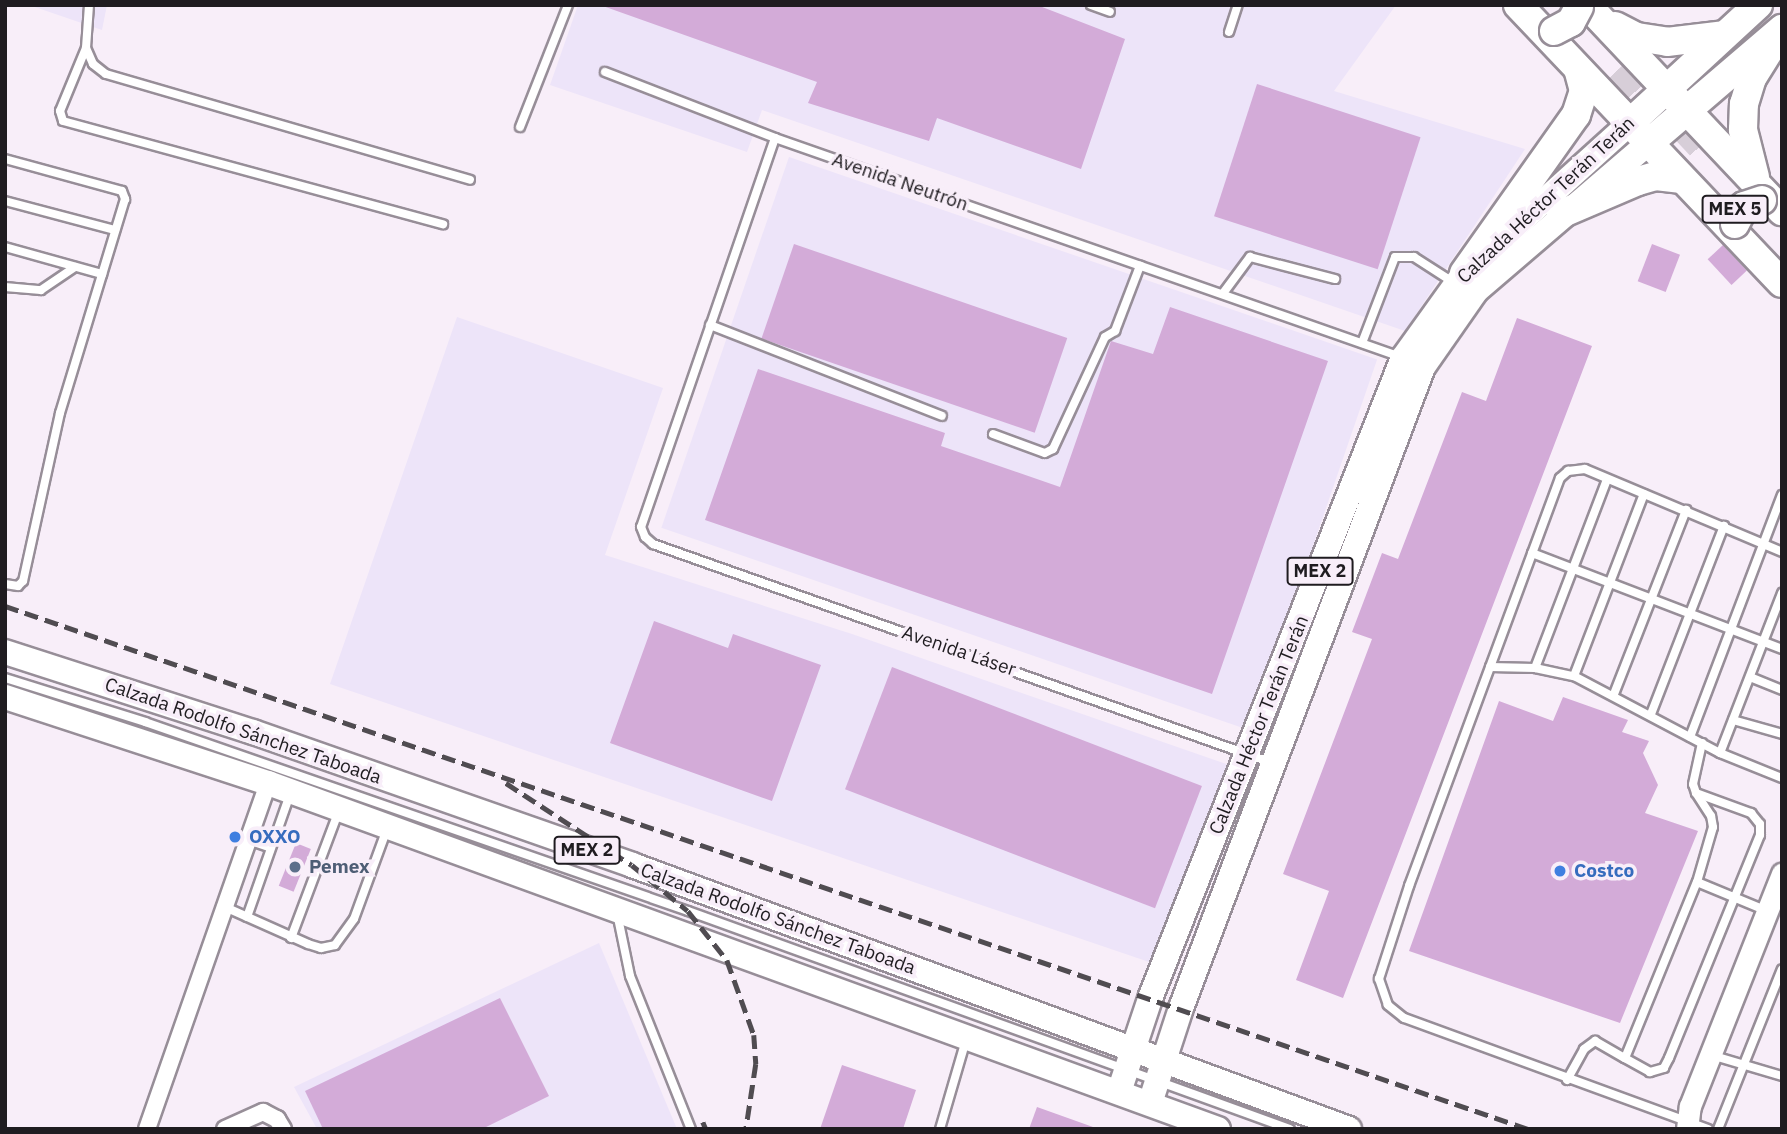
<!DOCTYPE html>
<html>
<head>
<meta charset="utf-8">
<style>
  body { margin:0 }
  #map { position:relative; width:1787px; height:1134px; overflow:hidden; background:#f8eef9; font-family:"IBM Plex Sans",sans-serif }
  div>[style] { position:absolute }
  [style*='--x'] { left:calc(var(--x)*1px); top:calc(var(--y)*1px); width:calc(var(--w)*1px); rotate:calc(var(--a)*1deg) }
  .industrial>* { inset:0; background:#ede4f9; transform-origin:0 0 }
  .building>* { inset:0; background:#d3abd8; transform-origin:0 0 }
  .highway-tunnel>* { height:28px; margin-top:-14px; transform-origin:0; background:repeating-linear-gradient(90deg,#d7ced8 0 28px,transparent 0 42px) }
  .roads { filter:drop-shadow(2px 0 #978e98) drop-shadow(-2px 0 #978e98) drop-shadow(0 2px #978e98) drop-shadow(0 -2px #978e98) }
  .lane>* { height:8px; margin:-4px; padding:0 4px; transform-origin:4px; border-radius:4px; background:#fff }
  .street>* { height:16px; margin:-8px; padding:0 8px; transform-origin:8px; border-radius:8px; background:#fff }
  .secondary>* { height:21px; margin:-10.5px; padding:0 10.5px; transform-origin:10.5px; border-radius:10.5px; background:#fff }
  .primary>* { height:24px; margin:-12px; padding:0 12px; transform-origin:12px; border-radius:12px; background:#fff }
  .highway>* { height:28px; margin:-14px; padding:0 14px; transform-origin:14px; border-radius:14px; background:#fff }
  .rail>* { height:4.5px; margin-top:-2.25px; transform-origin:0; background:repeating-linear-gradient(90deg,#504c51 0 14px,transparent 0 21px) }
  .bridges { filter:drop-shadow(2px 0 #978e98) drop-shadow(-2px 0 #978e98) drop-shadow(0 2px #978e98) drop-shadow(0 -2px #978e98) }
  .highway-bridge>* { height:28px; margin:-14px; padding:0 14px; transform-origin:14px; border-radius:14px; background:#fff }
  .dots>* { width:19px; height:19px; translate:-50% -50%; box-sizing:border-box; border:4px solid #f8eef9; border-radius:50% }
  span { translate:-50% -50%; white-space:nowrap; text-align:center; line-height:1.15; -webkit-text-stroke:7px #f8eef9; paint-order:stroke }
  .shield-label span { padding:2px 5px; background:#f8eef9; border:2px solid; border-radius:5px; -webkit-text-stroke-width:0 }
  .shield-label { font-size:18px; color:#1f1c20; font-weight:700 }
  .street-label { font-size:19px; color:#1f1c20 }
  .shop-label { font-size:19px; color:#366cbe; font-weight:700 }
  .left { translate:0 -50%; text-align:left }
  .service-label { font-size:19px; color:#4e5e75; font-weight:700 }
  .frame { position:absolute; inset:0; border:7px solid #1f1c20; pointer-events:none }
</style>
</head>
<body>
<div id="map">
  <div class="industrial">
    <i style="clip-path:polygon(29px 5px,107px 5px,102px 30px)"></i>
    <i style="clip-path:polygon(578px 5px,1396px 5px,1334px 91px,1525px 149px,1405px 331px,762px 110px,747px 152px,550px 85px)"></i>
    <i style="left:789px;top:157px;width:622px;height:392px;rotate:19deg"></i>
    <i style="clip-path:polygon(457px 317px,663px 388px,605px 555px,852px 634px,1232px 766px,1155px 964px,330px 684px)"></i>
    <i style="clip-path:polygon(599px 943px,677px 1129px,317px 1129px,294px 1087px)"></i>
  </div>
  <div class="building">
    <i style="clip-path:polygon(600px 5px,1037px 5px,1125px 39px,1081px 169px,937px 118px,929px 141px,808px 103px,817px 82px)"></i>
    <i style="left:1257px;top:84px;width:172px;height:139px;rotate:18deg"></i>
    <i style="left:794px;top:244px;width:289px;height:100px;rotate:19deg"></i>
    <i style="left:1652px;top:244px;width:30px;height:40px;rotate:21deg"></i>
    <i style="left:1723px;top:245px;width:35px;height:21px;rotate:47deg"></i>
    <i style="clip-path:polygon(1170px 307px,1328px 361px,1212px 694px,705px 520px,758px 369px,945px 433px,941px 446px,1060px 487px,1111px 341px,1153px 354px)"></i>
    <i style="clip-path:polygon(1517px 318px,1592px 346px,1343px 998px,1296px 980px,1329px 891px,1283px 874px,1372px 639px,1352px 632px,1382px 553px,1398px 559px,1462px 392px,1486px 401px)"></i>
    <i style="clip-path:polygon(654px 621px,728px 648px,733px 634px,821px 665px,772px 801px,610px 743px)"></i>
    <i style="left:892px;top:667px;width:332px;height:131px;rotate:21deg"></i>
    <i style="clip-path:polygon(1563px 697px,1628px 720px,1622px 732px,1649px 741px,1643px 753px,1658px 785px,1645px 813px,1698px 831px,1620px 1023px,1409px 951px,1499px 701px,1553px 721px)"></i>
    <i style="left:296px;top:843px;width:16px;height:46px;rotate:22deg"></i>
    <i style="clip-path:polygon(500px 998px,549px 1096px,482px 1129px,323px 1129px,305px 1091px)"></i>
    <i style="clip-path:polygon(842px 1065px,916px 1090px,903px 1129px,820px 1129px)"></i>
    <i style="clip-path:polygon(1037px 1107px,1093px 1127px,1093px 1129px,1029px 1129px)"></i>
  </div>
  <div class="highway-tunnel">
    <i style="--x:1624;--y:64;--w:117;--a:47.1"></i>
    <i style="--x:1609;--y:78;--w:70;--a:46.7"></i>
  </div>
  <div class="roads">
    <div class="lane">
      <i style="--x:89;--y:5;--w:43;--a:94"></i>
      <i style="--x:86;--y:48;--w:17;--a:66"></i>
      <i style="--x:93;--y:64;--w:16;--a:38"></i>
      <i style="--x:106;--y:74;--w:379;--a:16.2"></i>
      <i style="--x:1091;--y:5;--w:20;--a:20"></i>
      <i style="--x:1229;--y:32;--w:28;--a:-72"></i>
      <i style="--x:86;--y:48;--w:68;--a:112.4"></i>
      <i style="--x:60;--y:111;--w:10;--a:73"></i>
      <i style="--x:63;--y:121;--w:394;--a:15.2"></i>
      <i style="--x:605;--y:72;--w:182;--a:21.2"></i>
      <i style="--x:775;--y:138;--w:663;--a:19.28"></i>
      <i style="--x:520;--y:127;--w:131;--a:-68.5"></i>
      <i style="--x:775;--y:138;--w:411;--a:109"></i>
      <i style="--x:641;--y:527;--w:11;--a:68"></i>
      <i style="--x:645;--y:537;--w:11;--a:41"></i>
      <i style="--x:653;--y:544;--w:657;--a:19.48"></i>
      <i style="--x:5;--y:159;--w:121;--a:15.3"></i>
      <i style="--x:122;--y:191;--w:9;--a:69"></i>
      <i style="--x:125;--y:199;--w:224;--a:106.9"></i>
      <i style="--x:60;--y:413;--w:172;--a:102.4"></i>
      <i style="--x:23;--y:581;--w:7;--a:135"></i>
      <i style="--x:18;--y:586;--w:13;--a:-171"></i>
      <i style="--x:5;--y:201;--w:114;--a:14.8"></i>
      <i style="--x:5;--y:247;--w:101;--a:15.6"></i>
      <i style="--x:5;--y:287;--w:36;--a:5"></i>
      <i style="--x:41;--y:290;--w:41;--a:-34.1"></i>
      <i style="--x:1224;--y:292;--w:44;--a:-53.4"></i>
      <i style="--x:1250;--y:257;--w:88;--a:14.5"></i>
      <i style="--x:710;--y:325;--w:249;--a:21.4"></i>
      <i style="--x:1362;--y:343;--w:92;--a:-69"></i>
      <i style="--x:1395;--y:257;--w:19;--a:0"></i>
      <i style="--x:1414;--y:257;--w:46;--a:32.7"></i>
      <i style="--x:993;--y:434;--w:55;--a:20.1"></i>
      <i style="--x:1045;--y:453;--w:9;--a:-27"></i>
      <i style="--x:1053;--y:449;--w:123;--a:-65.1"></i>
      <i style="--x:1105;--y:337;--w:12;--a:-31"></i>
      <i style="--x:1115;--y:331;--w:70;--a:-69"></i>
      <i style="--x:1532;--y:553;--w:268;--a:21"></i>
      <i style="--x:1490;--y:667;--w:45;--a:1.3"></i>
      <i style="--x:1535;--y:668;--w:40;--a:12"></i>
      <i style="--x:1574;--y:676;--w:165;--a:27.8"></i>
      <i style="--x:1720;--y:753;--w:67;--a:22"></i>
      <i style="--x:1535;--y:668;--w:202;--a:-69.1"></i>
      <i style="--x:1574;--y:676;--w:195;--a:-69"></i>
      <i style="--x:1750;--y:677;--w:35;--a:22"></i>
      <i style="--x:5;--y:678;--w:147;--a:17.4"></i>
      <i style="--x:145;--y:722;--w:575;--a:19.19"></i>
      <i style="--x:688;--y:911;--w:640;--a:19.91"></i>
      <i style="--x:1614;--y:694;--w:198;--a:-68.6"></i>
      <i style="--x:1651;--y:714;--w:202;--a:-68.8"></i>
      <i style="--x:1733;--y:720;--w:51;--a:15.9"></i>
      <i style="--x:1690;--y:737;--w:259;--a:-69.2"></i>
      <i style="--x:1720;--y:753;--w:172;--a:-68.8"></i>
      <i style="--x:1696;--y:793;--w:59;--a:20"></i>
      <i style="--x:1751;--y:813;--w:14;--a:51"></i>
      <i style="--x:1760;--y:824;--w:11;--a:90"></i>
      <i style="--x:1760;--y:835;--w:241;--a:112.2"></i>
      <i style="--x:1669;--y:1058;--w:11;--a:117"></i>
      <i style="--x:1664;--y:1068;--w:15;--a:164"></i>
      <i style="--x:1650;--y:1072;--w:29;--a:-151"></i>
      <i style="--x:1625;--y:1058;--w:190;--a:-67.8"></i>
      <i style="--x:1697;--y:882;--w:57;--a:-73.8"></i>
      <i style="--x:1713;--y:827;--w:11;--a:-100"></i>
      <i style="--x:1711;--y:816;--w:27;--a:-123"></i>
      <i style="--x:1696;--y:793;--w:9;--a:-108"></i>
      <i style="--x:1693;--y:784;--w:42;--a:-77.6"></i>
      <i style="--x:248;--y:840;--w:24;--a:19"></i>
      <i style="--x:1697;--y:882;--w:74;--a:22.4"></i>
      <i style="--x:225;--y:907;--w:91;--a:24"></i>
      <i style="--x:308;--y:944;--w:14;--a:17"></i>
      <i style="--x:321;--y:948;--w:14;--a:-12"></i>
      <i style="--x:335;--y:945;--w:32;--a:-54"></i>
      <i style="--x:354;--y:919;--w:96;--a:-69.9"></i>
      <i style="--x:617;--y:913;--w:64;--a:78.3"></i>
      <i style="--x:630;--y:976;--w:165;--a:68.3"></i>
      <i style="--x:247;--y:917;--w:130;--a:-70.7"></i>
      <i style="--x:291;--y:938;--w:134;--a:-69.4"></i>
      <i style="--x:1711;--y:1055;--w:74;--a:16.5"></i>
      <i style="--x:1567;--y:1080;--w:35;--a:-61"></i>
      <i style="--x:1584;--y:1049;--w:14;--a:-36"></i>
      <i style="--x:1595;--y:1041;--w:34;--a:30"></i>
      <i style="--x:940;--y:1129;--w:93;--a:-73.7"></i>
      <i style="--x:1708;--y:1129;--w:324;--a:-159.9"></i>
      <i style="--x:1404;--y:1018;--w:21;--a:-141"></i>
      <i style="--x:1388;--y:1005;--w:28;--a:-109"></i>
      <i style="--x:1379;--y:979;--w:98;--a:-72.1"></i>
      <i style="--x:1409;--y:886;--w:435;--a:-69.7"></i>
      <i style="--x:1560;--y:478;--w:11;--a:-41"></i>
      <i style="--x:1568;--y:471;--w:17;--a:-7"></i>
      <i style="--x:1585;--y:469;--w:214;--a:22.8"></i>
      <i style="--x:1718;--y:1129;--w:172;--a:-68.2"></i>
    </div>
    <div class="street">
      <i style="--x:147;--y:1129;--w:367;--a:-70.7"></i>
      <i style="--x:225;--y:1129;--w:42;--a:-24.1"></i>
      <i style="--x:263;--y:1112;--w:16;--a:27"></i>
      <i style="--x:277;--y:1119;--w:12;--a:59"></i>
    </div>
    <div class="secondary">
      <i style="--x:1687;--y:1129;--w:23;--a:-83"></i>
      <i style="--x:1690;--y:1106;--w:250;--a:-68.4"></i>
    </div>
    <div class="primary">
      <i style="--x:5;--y:652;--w:261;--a:17.9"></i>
      <i style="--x:253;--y:732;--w:402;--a:19.3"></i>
      <i style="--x:632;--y:865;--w:764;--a:20.21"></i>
      <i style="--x:5;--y:697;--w:277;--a:18.1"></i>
      <i style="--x:268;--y:783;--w:1011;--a:20.01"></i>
      <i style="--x:1119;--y:1092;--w:101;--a:-71.6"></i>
      <i style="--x:1151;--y:996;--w:686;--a:-68.45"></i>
      <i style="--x:1403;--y:358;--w:105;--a:-54.3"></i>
      <i style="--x:1464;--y:273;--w:225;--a:-42.1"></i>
      <i style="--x:1150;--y:1103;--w:100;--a:-71.9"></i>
      <i style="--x:1181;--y:1008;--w:685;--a:-69.32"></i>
      <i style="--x:1423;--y:367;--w:93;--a:-55.1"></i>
      <i style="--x:1476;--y:291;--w:229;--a:-40.6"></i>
    </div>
    <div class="highway">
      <i style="--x:1518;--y:5;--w:383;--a:46.5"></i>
      <i style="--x:1587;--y:5;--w:284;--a:46.6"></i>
      <i style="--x:1615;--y:26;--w:25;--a:27"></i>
      <i style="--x:1637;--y:37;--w:30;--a:9"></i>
      <i style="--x:1667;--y:42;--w:57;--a:-7"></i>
      <i style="--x:1631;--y:122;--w:173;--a:-42.7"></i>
      <i style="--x:1650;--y:142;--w:174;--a:-40.6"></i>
      <i style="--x:1755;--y:177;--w:49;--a:-104.3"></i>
      <i style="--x:1743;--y:130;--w:26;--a:-88"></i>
      <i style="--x:1744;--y:104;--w:27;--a:-73"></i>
      <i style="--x:1752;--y:78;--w:32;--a:-58"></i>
      <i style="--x:1561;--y:214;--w:84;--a:-23.2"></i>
      <i style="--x:1638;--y:181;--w:19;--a:-16"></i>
      <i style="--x:1656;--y:176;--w:26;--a:7"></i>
      <i style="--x:1464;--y:273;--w:194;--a:-54.7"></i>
      <i style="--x:1576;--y:115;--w:25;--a:-72"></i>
      <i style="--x:1584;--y:91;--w:20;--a:-105"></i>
    </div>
  </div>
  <div class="rail">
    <i style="--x:5;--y:606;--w:1610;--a:18.95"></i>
    <i style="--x:506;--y:783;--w:150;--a:33.1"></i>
    <i style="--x:632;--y:865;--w:72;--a:39.4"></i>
    <i style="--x:688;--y:911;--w:63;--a:51.5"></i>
    <i style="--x:727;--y:960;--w:80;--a:70.2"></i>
    <i style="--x:754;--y:1035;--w:29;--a:86"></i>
    <i style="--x:756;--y:1064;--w:66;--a:98.7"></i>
    <i style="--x:703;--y:1122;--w:8;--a:67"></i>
  </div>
  <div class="bridges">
    <div class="highway-bridge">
      <i style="--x:1554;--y:31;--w:19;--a:-28"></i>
      <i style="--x:1571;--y:22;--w:17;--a:-62"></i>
      <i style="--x:1735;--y:224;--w:20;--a:-63"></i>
      <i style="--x:1744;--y:206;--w:19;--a:-18"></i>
    </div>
  </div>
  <div class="dots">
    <i style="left:235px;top:837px;background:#3f7fe0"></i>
    <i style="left:295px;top:867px;background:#5c6f8a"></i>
    <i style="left:1560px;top:871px;background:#3f7fe0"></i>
  </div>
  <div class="shield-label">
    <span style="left:1735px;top:209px">MEX 5</span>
    <span style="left:1320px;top:571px">MEX 2</span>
    <span style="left:587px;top:850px">MEX 2</span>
  </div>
  <div class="street-label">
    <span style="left:900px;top:182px;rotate:19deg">Avenida Neutrón</span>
    <span style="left:1546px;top:200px;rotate:-43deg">Calzada Héctor Terán Terán</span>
    <span style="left:959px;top:651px;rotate:19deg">Avenida Láser</span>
    <span style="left:1259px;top:725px;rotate:-68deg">Calzada Héctor Terán Terán</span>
    <span style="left:243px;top:731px;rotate:19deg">Calzada Rodolfo Sánchez Taboada</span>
    <span style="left:778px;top:919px;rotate:20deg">Calzada Rodolfo Sánchez Taboada</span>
  </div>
  <div class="shop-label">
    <span class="left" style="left:249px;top:837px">OXXO</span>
    <span class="left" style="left:1574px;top:871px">Costco</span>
  </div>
  <div class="service-label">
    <span class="left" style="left:309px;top:867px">Pemex</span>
  </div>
  <div class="frame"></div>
</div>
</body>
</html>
